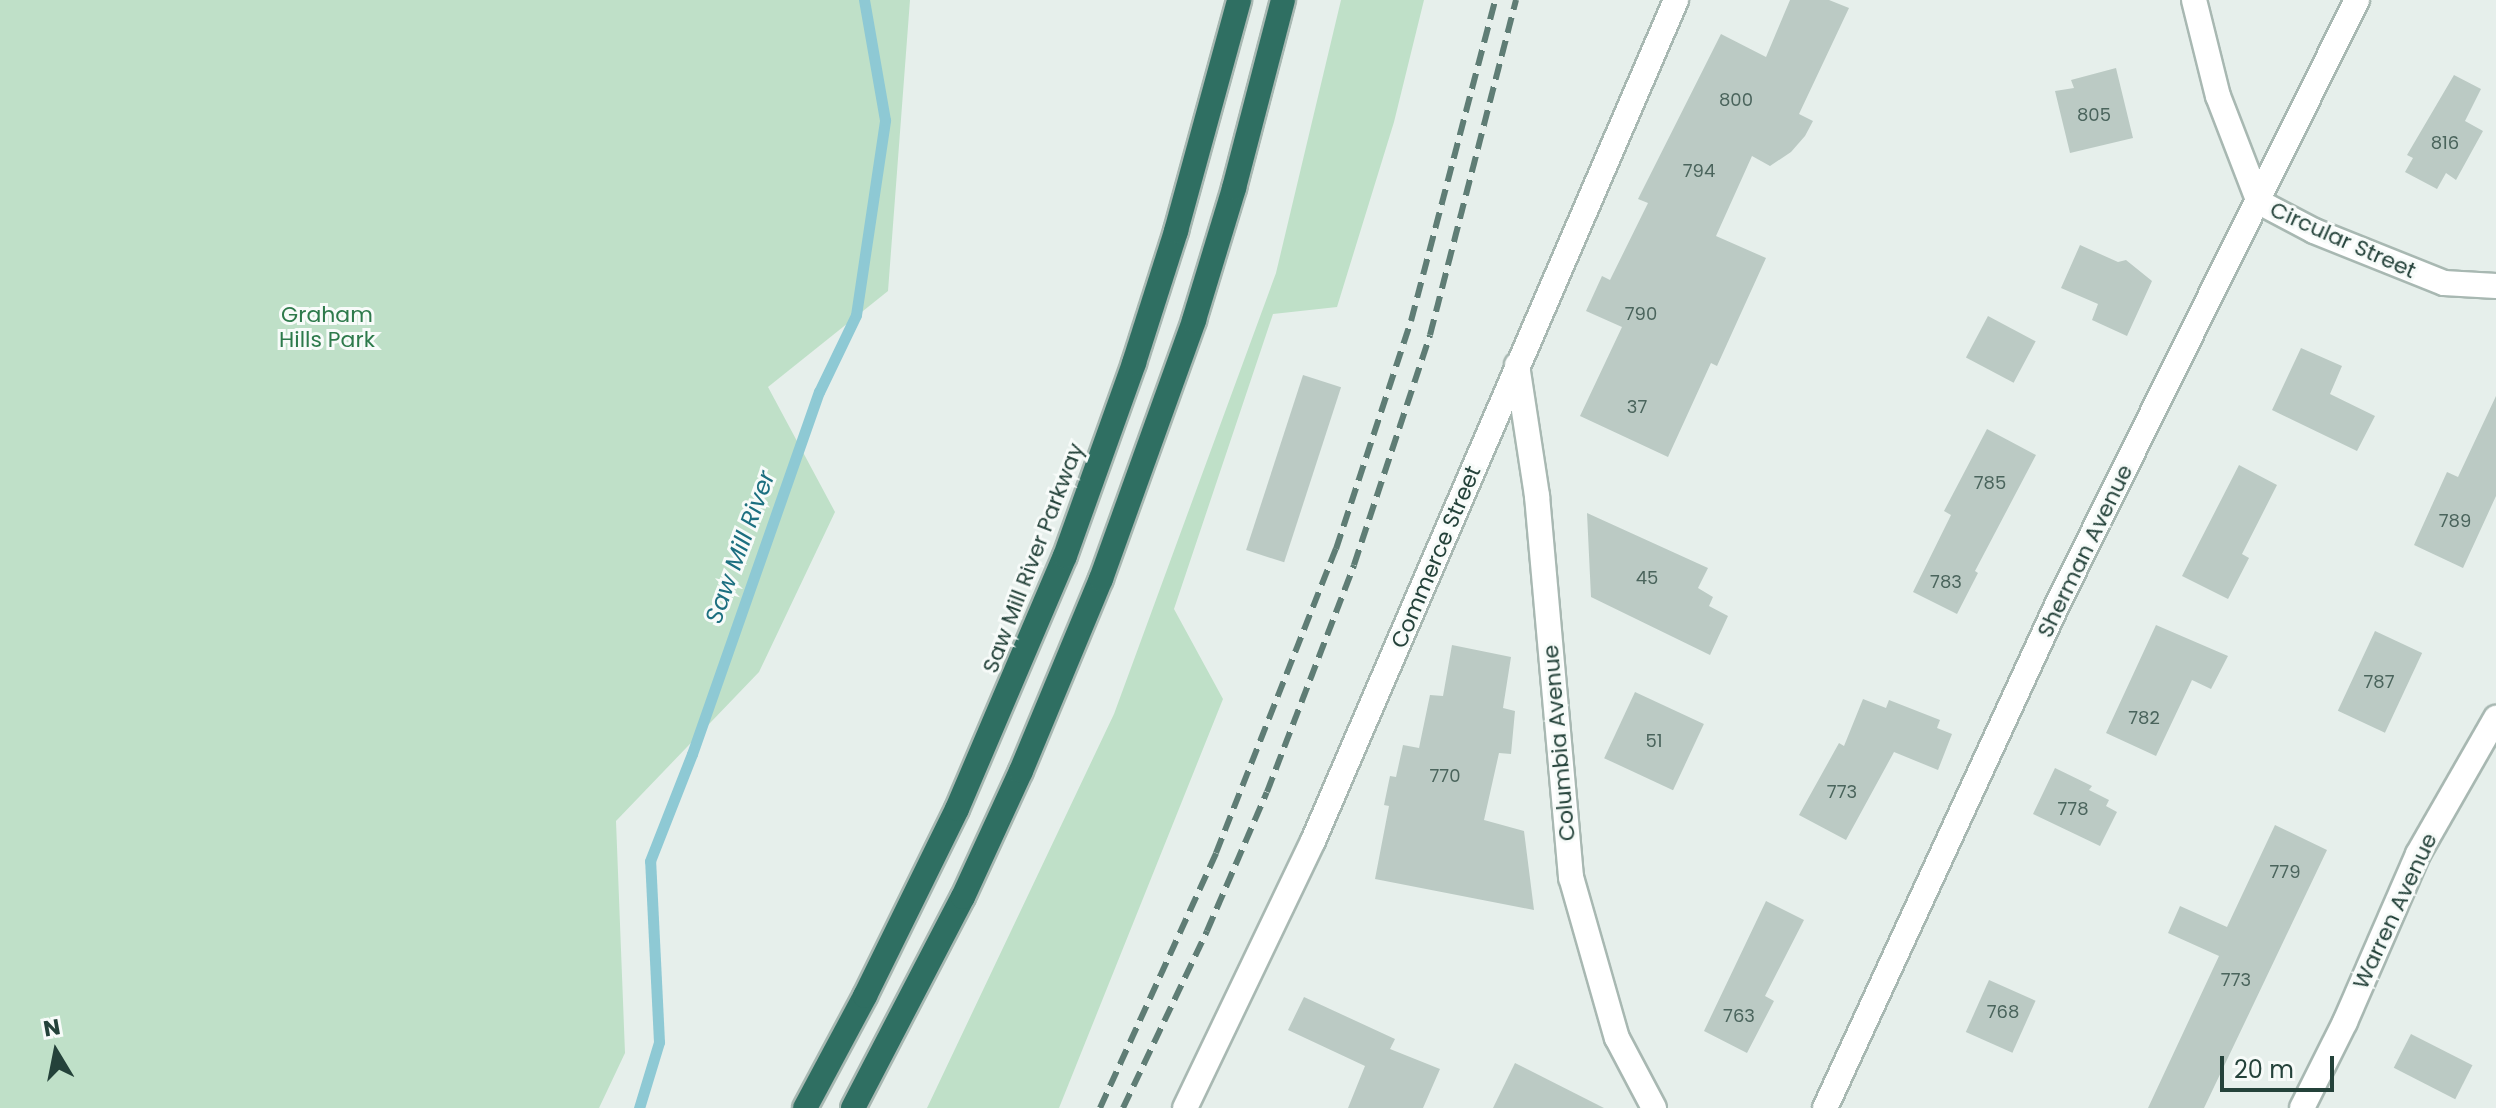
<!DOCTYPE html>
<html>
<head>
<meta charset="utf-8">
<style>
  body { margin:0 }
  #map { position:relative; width:2496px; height:1108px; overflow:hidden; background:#e6efeb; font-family:Poppins,sans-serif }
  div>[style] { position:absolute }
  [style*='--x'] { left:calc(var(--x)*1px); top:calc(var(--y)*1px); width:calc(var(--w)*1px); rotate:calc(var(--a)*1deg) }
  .green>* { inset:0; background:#bfe0c8 }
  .stream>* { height:11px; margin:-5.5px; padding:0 5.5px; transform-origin:5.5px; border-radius:5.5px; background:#8ec9d4 }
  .building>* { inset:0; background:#bbcac4; transform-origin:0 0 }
  .roads { filter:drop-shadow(2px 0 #a8b8b2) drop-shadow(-2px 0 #a8b8b2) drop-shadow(0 2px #a8b8b2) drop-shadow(0 -2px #a8b8b2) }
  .street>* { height:24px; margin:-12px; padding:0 12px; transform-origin:12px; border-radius:12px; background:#fff }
  .secondary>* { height:24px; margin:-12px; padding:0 12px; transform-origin:12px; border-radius:12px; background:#fff }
  .highway>* { height:24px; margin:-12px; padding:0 12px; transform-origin:12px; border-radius:12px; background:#2f6f62 }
  .rail>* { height:6px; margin-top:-3px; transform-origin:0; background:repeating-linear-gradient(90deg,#5f7d75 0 16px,transparent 0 24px) }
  span { translate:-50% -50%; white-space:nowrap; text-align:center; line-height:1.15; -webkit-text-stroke:6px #f7fbf9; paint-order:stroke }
  .number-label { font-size:18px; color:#4a645c }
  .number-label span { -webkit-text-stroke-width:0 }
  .street-label { font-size:22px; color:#24423a }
  .park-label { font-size:22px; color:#2d7a4b }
  .water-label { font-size:24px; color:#1c6f80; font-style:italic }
  .north { position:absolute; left:16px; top:1012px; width:80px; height:80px; -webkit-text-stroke:6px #f7fbf9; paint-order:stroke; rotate:350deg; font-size:22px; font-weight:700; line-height:32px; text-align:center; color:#24423a }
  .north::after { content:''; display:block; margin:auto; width:28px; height:36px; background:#24423a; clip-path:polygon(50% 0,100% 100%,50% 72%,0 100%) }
  .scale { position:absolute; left:2220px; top:1056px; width:114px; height:36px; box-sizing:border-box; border:4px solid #24423a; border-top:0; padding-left:10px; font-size:24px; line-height:28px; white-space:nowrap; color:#24423a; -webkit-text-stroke:6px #f7fbf9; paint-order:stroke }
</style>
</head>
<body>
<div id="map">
  <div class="green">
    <i style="clip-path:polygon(0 0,910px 0,888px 291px,768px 387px,835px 512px,759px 672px,616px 821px,625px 1053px,599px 1108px,0 1108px)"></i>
    <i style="clip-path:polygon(1341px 0,1424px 0,1394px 122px,1337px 307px,1273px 314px,1174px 609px,1223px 699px,1059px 1108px,927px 1108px,1114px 714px,1276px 273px)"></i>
  </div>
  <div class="stream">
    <i style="--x:639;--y:1108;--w:69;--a:-73.1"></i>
    <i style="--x:659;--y:1042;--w:181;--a:-92.8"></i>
    <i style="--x:650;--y:861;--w:115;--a:-68.6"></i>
    <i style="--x:692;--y:754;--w:384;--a:-70.7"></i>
    <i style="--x:819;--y:392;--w:85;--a:-64.3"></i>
    <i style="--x:856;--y:315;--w:197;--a:-81.5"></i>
    <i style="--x:885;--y:120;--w:122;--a:-99.9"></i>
  </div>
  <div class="building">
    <i style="clip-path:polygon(1790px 0,1829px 0,1849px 8px,1799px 114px,1813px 121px,1805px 136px,1791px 152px,1770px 166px,1752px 156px,1716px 236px,1766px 258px,1717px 366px,1711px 363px,1668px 457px,1580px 416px,1622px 327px,1586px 311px,1602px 276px,1610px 280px,1648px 203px,1638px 199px,1721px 34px,1766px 57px)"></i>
    <i style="clip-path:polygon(2116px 68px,2133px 138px,2070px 153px,2055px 91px,2074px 88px,2071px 80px)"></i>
    <i style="clip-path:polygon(2454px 75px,2481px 89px,2465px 121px,2483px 131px,2456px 180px,2446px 173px,2437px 189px,2405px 172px,2413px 158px,2407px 155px)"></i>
    <i style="clip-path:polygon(2080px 245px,2118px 262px,2126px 260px,2152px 281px,2127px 336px,2092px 320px,2098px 304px,2061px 288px)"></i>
    <i style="left:1988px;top:316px;width:54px;height:47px;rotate:28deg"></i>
    <i style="clip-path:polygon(2301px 348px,2342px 366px,2330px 394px,2375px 416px,2357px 451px,2272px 410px)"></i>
    <i style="left:1303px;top:375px;width:40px;height:184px;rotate:18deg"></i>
    <i style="clip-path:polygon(2496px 396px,2496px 496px,2463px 568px,2414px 545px,2447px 472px,2458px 477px)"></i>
    <i style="clip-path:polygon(1987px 429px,2036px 455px,1975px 571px,1978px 573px,1957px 614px,1913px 592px,1951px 515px,1944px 511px)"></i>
    <i style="clip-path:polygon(2239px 465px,2277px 485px,2242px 554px,2249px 558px,2228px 599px,2182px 576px)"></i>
    <i style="clip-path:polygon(1587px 513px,1708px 568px,1698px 588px,1713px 597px,1709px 606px,1728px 616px,1710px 655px,1591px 597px)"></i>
    <i style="clip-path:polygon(2156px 625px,2228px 656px,2211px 689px,2192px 680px,2156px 756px,2106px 733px)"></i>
    <i style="left:2375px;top:631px;width:52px;height:88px;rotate:25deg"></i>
    <i style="clip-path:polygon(1452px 645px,1511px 657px,1503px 708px,1515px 711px,1511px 754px,1499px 753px,1484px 820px,1524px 831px,1534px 910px,1375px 879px,1389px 806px,1384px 805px,1390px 776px,1396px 777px,1403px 745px,1419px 748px,1430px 695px,1443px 696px)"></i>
    <i style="left:1635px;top:692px;width:76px;height:73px;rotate:25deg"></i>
    <i style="clip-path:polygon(1863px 699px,1886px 708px,1889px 700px,1940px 720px,1937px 728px,1952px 734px,1938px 770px,1894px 752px,1846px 840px,1799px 815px,1839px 743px,1844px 746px)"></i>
    <i style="clip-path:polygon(2055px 768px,2092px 786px,2089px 790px,2109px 800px,2106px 806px,2117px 812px,2100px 846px,2033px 814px)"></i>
    <i style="clip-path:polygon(2275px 825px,2327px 850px,2204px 1108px,2148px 1108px,2219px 956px,2168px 933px,2180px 906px,2227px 927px)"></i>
    <i style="clip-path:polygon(1766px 901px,1804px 920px,1765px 996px,1774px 1001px,1747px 1053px,1704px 1031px)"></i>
    <i style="left:1989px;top:980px;width:51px;height:57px;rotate:24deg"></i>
    <i style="clip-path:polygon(1304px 997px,1395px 1039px,1390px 1049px,1440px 1069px,1423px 1108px,1348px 1108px,1365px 1066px,1288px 1030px)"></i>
    <i style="left:2411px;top:1034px;width:69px;height:38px;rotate:27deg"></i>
    <i style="clip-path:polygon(1515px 1063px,1604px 1108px,1493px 1108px)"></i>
  </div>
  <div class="roads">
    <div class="street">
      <i style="--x:2194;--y:0;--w:99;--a:76"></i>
      <i style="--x:2218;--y:96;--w:114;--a:68.9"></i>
      <i style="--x:2259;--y:202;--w:62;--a:27.8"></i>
      <i style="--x:2314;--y:231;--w:140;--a:21.8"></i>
      <i style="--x:2444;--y:283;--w:52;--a:3.3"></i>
      <i style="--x:1517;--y:365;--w:133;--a:81.3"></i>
      <i style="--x:1537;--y:496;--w:383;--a:84.9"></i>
      <i style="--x:1571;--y:877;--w:167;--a:74.1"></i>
      <i style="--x:1617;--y:1038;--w:79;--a:62.1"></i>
      <i style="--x:1825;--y:1108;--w:556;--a:-65.23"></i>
      <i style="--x:2058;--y:603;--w:673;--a:-63.63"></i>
      <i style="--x:2302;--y:1108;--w:96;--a:-63.4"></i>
      <i style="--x:2345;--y:1022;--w:183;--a:-66.5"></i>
      <i style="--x:2418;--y:854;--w:157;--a:-60.2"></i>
    </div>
    <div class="secondary">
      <i style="--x:1185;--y:1108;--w:296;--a:-64.4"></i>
      <i style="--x:1313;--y:841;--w:916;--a:-66.65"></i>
    </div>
    <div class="highway">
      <i style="--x:805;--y:1108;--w:127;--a:-61.8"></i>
      <i style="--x:865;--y:996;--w:208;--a:-63.8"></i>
      <i style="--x:957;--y:809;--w:275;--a:-66.9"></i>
      <i style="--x:1065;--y:556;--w:205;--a:-70.3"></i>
      <i style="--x:1134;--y:363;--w:139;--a:-72.3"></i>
      <i style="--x:1176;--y:231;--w:239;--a:-74.7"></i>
      <i style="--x:853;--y:1108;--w:238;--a:-62.5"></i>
      <i style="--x:963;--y:897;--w:139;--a:-65.3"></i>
      <i style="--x:1021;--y:771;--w:208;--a:-67.4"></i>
      <i style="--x:1101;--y:579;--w:275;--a:-70.2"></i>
      <i style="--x:1194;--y:320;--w:138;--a:-73.1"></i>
      <i style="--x:1234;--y:188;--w:194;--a:-75.4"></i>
    </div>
  </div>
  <div class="rail">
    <i style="--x:1100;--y:1108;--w:280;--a:-65.5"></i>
    <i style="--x:1216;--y:853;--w:327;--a:-68.5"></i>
    <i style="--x:1336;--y:549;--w:240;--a:-71.8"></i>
    <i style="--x:1411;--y:321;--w:332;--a:-75.3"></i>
    <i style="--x:1123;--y:1108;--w:196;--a:-64.6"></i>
    <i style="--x:1207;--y:931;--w:151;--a:-66.7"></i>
    <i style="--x:1267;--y:792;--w:243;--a:-69"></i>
    <i style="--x:1354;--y:565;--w:242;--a:-71.7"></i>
    <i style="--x:1430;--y:335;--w:346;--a:-75.6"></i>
  </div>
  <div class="number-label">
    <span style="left:1736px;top:100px">800</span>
    <span style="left:2094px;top:115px">805</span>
    <span style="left:2445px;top:143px">816</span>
    <span style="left:1699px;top:171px">794</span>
    <span style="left:1641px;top:314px">790</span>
    <span style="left:1637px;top:407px">37</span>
    <span style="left:1990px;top:483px">785</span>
    <span style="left:2455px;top:521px">789</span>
    <span style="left:1647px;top:578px">45</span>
    <span style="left:1946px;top:582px">783</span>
    <span style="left:2379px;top:682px">787</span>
    <span style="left:2144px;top:718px">782</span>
    <span style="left:1654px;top:741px">51</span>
    <span style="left:1445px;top:776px">770</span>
    <span style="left:1842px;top:792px">773</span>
    <span style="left:2073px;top:809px">778</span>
    <span style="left:2285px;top:872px">779</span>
    <span style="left:2236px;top:980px">773</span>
    <span style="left:2003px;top:1012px">768</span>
    <span style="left:1739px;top:1016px">763</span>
  </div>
  <div class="street-label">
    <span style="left:2343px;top:240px;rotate:24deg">Circular Street</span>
    <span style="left:2085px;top:551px;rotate:-64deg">Sherman Avenue</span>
    <span style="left:1436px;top:557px;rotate:-67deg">Commerce Street</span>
    <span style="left:1033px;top:558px;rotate:-69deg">Saw Mill River Parkway</span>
    <span style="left:1559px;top:743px;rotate:-95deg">Columbia Avenue</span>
    <span style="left:2395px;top:911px;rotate:-65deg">Warren Avenue</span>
  </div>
  <div class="park-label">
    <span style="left:327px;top:327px">Graham<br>Hills Park</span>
  </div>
  <div class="water-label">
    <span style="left:740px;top:547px;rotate:-70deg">Saw Mill River</span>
  </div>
  <div class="north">N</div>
  <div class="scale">20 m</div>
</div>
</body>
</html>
